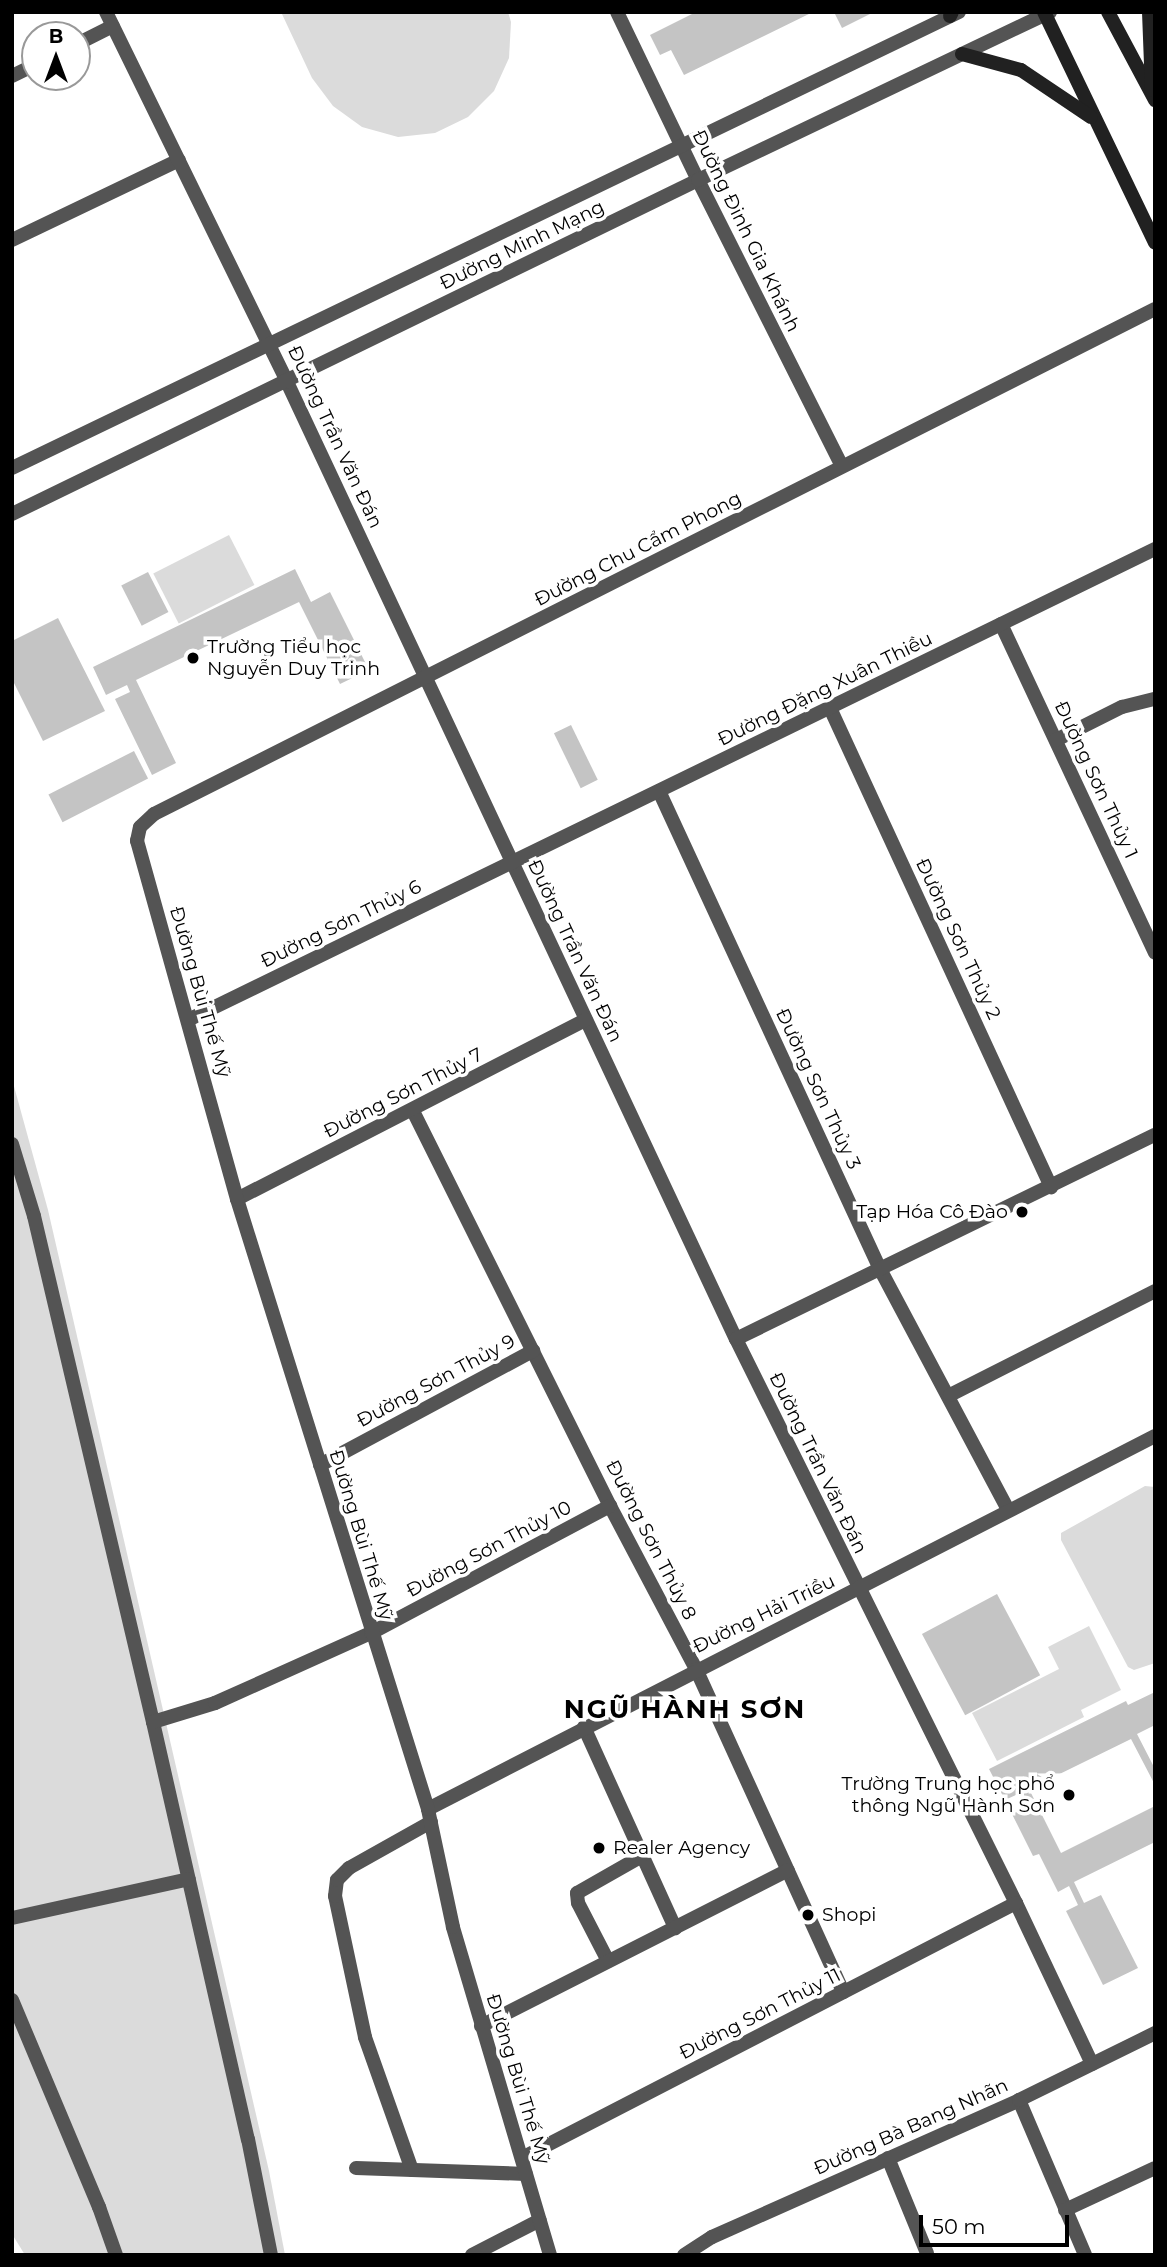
<!DOCTYPE html>
<html>
<head>
<meta charset="utf-8">
<style>
  body { margin:0 }
  #map { position:relative; width:1167px; height:2267px; overflow:hidden; background:#fff; font-family:Montserrat,sans-serif }
  div>[style] { position:absolute }
  [style*='--x'] { left:calc(var(--x)*1px); top:calc(var(--y)*1px); width:calc(var(--w)*1px); rotate:calc(var(--a)*1deg) }
  .green>* { inset:0; background:#dbdbdb; transform-origin:0 0 }
  .building>* { inset:0; background:#c4c4c4; transform-origin:0 0 }
  .minor>* { height:14px; margin:-7px; padding:0 7px; transform-origin:7px; border-radius:7px; background:#545454 }
  .tertiary>* { height:14px; margin:-7px; padding:0 7px; transform-origin:7px; border-radius:7px; background:#545454 }
  .secondary>* { height:14px; margin:-7px; padding:0 7px; transform-origin:7px; border-radius:7px; background:#212121 }
  .dots>* { width:19px; height:19px; translate:-50% -50%; box-sizing:border-box; border:4px solid #fff; border-radius:50% }
  span { translate:-50% -50%; white-space:nowrap; text-align:center; line-height:1.15; -webkit-text-stroke:7px #fff; paint-order:stroke }
  .street-label { font-size:19px; color:#000 }
  .poi-label { font-size:19px; color:#000 }
  .left { translate:0 -50%; text-align:left }
  .right { translate:-100% -50%; text-align:right }
  .district-label { font-size:26px; color:#000; font-weight:700; letter-spacing:2px }
  .frame { position:absolute; inset:0; border:14px solid #000; pointer-events:none }
  .north { position:absolute; left:21px; top:21px; width:70px; height:70px; box-sizing:border-box; background:#fff; border:2px solid #999; border-radius:50%; rotate:0deg; font-size:19px; font-weight:700; line-height:28px; text-align:center; color:#000 }
  .north::after { content:''; display:block; margin:auto; width:24px; height:32px; background:#000; clip-path:polygon(50% 0,100% 100%,50% 72%,0 100%) }
  .scale { position:absolute; left:919px; top:2215px; width:150px; height:32px; box-sizing:border-box; border:4px solid #000; border-top:0; padding-left:9px; font-size:21px; line-height:24px; white-space:nowrap; color:#000; -webkit-text-stroke:5px #fff; paint-order:stroke }
</style>
</head>
<body>
<div id="map">
  <div class="green">
    <i style="clip-path:polygon(281px 12px,508px 12px,511px 22px,509px 58px,494px 91px,468px 117px,435px 133px,398px 137px,362px 127px,333px 106px,312px 78px)"></i>
    <i style="left:229px;top:535px;width:56px;height:85px;rotate:63deg"></i>
    <i style="clip-path:polygon(12px 1079px,48px 1210px,269px 2171px,285px 2255px,25px 2255px,12px 2234px)"></i>
    <i style="clip-path:polygon(1145px 1486px,1155px 1487px,1155px 1663px,1134px 1670px,1128px 1667px,1061px 1540px,1061px 1533px)"></i>
    <i style="clip-path:polygon(1089px 1626px,1121px 1690px,1081px 1710px,1084px 1717px,997px 1761px,972px 1713px,1059px 1669px,1048px 1647px)"></i>
  </div>
  <div class="building">
    <i style="clip-path:polygon(696px 12px,813px 12px,684px 75px,671px 50px,660px 55px,650px 35px)"></i>
    <i style="clip-path:polygon(834px 12px,874px 12px,842px 28px)"></i>
    <i style="clip-path:polygon(295px 569px,311px 602px,330px 592px,369px 670px,340px 684px,299px 602px,136px 680px,176px 763px,152px 775px,115px 699px,130px 692px,127px 685px,106px 695px,93px 667px)"></i>
    <i style="left:148px;top:572px;width:45px;height:30px;rotate:63deg"></i>
    <i style="clip-path:polygon(58px 618px,105px 711px,43px 741px,12px 679px,12px 641px)"></i>
    <i style="left:571px;top:725px;width:61px;height:19px;rotate:64deg"></i>
    <i style="left:134px;top:751px;width:31px;height:96px;rotate:63deg"></i>
    <i style="left:997px;top:1594px;width:92px;height:85px;rotate:62deg"></i>
    <i style="clip-path:polygon(1155px 1692px,1155px 1725px,1137px 1734px,1155px 1769px,1155px 1785px,1131px 1739px,1029px 1789px,1061px 1853px,1155px 1806px,1155px 1842px,1074px 1882px,1084px 1903px,1101px 1895px,1138px 1968px,1103px 1985px,1066px 1911px,1078px 1905px,1069px 1886px,1058px 1892px,1039px 1854px,1033px 1856px,1012px 1814px,1029px 1806px,1022px 1792px,1005px 1800px,989px 1769px,1126px 1701px,1128px 1705px)"></i>
  </div>
  <div class="minor">
    <i style="--x:617;--y:12;--w:187;--a:64.3"></i>
    <i style="--x:698;--y:180;--w:320;--a:63.3"></i>
    <i style="--x:77;--y:44;--w:40;--a:-26.6"></i>
    <i style="--x:12;--y:76;--w:25;--a:-26"></i>
    <i style="--x:12;--y:240;--w:185;--a:-25.6"></i>
    <i style="--x:287;--y:382;--w:1057;--a:64.87"></i>
    <i style="--x:736;--y:1339;--w:630;--a:63.6"></i>
    <i style="--x:1016;--y:1903;--w:178;--a:64.7"></i>
    <i style="--x:1001;--y:624;--w:363;--a:64.9"></i>
    <i style="--x:830;--y:708;--w:528;--a:65.23"></i>
    <i style="--x:1056;--y:740;--w:74;--a:-26.6"></i>
    <i style="--x:1122;--y:707;--w:34;--a:-14"></i>
    <i style="--x:659;--y:791;--w:527;--a:65.19"></i>
    <i style="--x:880;--y:1269;--w:273;--a:62"></i>
    <i style="--x:188;--y:1020;--w:1076;--a:-25.97"></i>
    <i style="--x:413;--y:1111;--w:441;--a:63.5"></i>
    <i style="--x:610;--y:1506;--w:184;--a:62.2"></i>
    <i style="--x:696;--y:1669;--w:355;--a:65.5"></i>
    <i style="--x:12;--y:1144;--w:75;--a:73"></i>
    <i style="--x:34;--y:1216;--w:520;--a:76.77"></i>
    <i style="--x:153;--y:1722;--w:428;--a:77.2"></i>
    <i style="--x:248;--y:2139;--w:118;--a:78.8"></i>
    <i style="--x:237;--y:1199;--w:392;--a:-27.2"></i>
    <i style="--x:736;--y:1339;--w:466;--a:-26"></i>
    <i style="--x:950;--y:1395;--w:230;--a:-26.9"></i>
    <i style="--x:320;--y:1465;--w:242;--a:-28.2"></i>
    <i style="--x:153;--y:1722;--w:65;--a:-17"></i>
    <i style="--x:215;--y:1703;--w:171;--a:-24.2"></i>
    <i style="--x:371;--y:1633;--w:271;--a:-28"></i>
    <i style="--x:584;--y:1727;--w:221;--a:65.6"></i>
    <i style="--x:428;--y:1809;--w:817;--a:-27.16"></i>
    <i style="--x:12;--y:1918;--w:181;--a:-12.4"></i>
    <i style="--x:608;--y:1961;--w:65;--a:-117.3"></i>
    <i style="--x:578;--y:1903;--w:10;--a:-96"></i>
    <i style="--x:577;--y:1893;--w:73;--a:-29.7"></i>
    <i style="--x:12;--y:2000;--w:225;--a:67.2"></i>
    <i style="--x:99;--y:2207;--w:51;--a:70.5"></i>
    <i style="--x:481;--y:2026;--w:344;--a:-26.9"></i>
    <i style="--x:1019;--y:2100;--w:168;--a:66.9"></i>
    <i style="--x:522;--y:2158;--w:556;--a:-27.3"></i>
    <i style="--x:888;--y:2158;--w:103;--a:67.7"></i>
    <i style="--x:356;--y:2168;--w:170;--a:2"></i>
    <i style="--x:412;--y:2170;--w:141;--a:-109.5"></i>
    <i style="--x:365;--y:2037;--w:144;--a:-102"></i>
    <i style="--x:335;--y:1896;--w:16;--a:-83"></i>
    <i style="--x:337;--y:1880;--w:17;--a:-45"></i>
    <i style="--x:349;--y:1868;--w:94;--a:-29.3"></i>
    <i style="--x:1065;--y:2210;--w:99;--a:-25"></i>
    <i style="--x:472;--y:2255;--w:76;--a:-27.2"></i>
    <i style="--x:550;--y:2255;--w:342;--a:-106.5"></i>
    <i style="--x:453;--y:1927;--w:121;--a:-102"></i>
    <i style="--x:428;--y:1809;--w:639;--a:-107.39"></i>
    <i style="--x:237;--y:1199;--w:372;--a:-105.6"></i>
    <i style="--x:137;--y:841;--w:14;--a:-78"></i>
    <i style="--x:140;--y:827;--w:19;--a:-43"></i>
    <i style="--x:154;--y:814;--w:1121;--a:-26.77"></i>
    <i style="--x:684;--y:2255;--w:33;--a:-33"></i>
    <i style="--x:712;--y:2237;--w:336;--a:-24"></i>
    <i style="--x:1019;--y:2100;--w:152;--a:-26.2"></i>
  </div>
  <div class="tertiary">
    <i style="--x:106;--y:12;--w:412;--a:63.9"></i>
    <i style="--x:12;--y:468;--w:1051;--a:-25.71"></i>
    <i style="--x:12;--y:514;--w:763;--a:-25.96"></i>
    <i style="--x:698;--y:180;--w:390;--a:-25.5"></i>
  </div>
  <div class="secondary">
    <i style="--x:1044;--y:12;--w:256;--a:64.3"></i>
    <i style="--x:1108;--y:12;--w:100;--a:61.9"></i>
    <i style="--x:1149;--y:12;--w:78;--a:87.8"></i>
    <i style="--x:950;--y:16;--w:4;--a:-63"></i>
    <i style="--x:962;--y:54;--w:61;--a:15.2"></i>
    <i style="--x:1021;--y:70;--w:84;--a:33.9"></i>
  </div>
  <div class="dots">
    <i style="left:193px;top:658px;background:#000"></i>
    <i style="left:1022px;top:1212px;background:#000"></i>
    <i style="left:1069px;top:1795px;background:#000"></i>
    <i style="left:599px;top:1848px;background:#000"></i>
    <i style="left:808px;top:1915px;background:#000"></i>
  </div>
  <div class="street-label">
    <span style="left:746px;top:231px;rotate:64deg">Đường Đinh Gia Khánh</span>
    <span style="left:522px;top:245px;rotate:-26deg">Đường Minh Mạng</span>
    <span style="left:335px;top:437px;rotate:65deg">Đường Trần Văn Đán</span>
    <span style="left:638px;top:549px;rotate:-27deg">Đường Chu Cẩm Phong</span>
    <span style="left:825px;top:689px;rotate:-26deg">Đường Đặng Xuân Thiều</span>
    <span style="left:1096px;top:780px;rotate:65deg">Đường Sơn Thủy 1</span>
    <span style="left:341px;top:924px;rotate:-26deg">Đường Sơn Thủy 6</span>
    <span style="left:958px;top:939px;rotate:65deg">Đường Sơn Thủy 2</span>
    <span style="left:575px;top:951px;rotate:65deg">Đường Trần Văn Đán</span>
    <span style="left:200px;top:992px;rotate:74deg">Đường Bùi Thế Mỹ</span>
    <span style="left:818px;top:1089px;rotate:65deg">Đường Sơn Thủy 3</span>
    <span style="left:403px;top:1093px;rotate:-27deg">Đường Sơn Thủy 7</span>
    <span style="left:436px;top:1381px;rotate:-28deg">Đường Sơn Thủy 9</span>
    <span style="left:818px;top:1463px;rotate:64deg">Đường Trần Văn Đán</span>
    <span style="left:361px;top:1535px;rotate:73deg">Đường Bùi Thế Mỹ</span>
    <span style="left:651px;top:1540px;rotate:63deg">Đường Sơn Thủy 8</span>
    <span style="left:489px;top:1549px;rotate:-28deg">Đường Sơn Thủy 10</span>
    <span style="left:764px;top:1614px;rotate:-26deg">Đường Hải Triều</span>
    <span style="left:760px;top:2014px;rotate:-27deg">Đường Sơn Thủy 11</span>
    <span style="left:518px;top:2079px;rotate:73deg">Đường Bùi Thế Mỹ</span>
    <span style="left:911px;top:2127px;rotate:-24deg">Đường Bà Bang Nhãn</span>
  </div>
  <div class="poi-label">
    <span class="left" style="left:207px;top:658px">Trường Tiểu học<br>Nguyễn Duy Trinh</span>
    <span class="right" style="left:1008px;top:1212px">Tạp Hóa Cô Đào</span>
    <span class="right" style="left:1055px;top:1795px">Trường Trung học phổ<br>thông Ngũ Hành Sơn</span>
    <span class="left" style="left:613px;top:1848px">Realer Agency</span>
    <span class="left" style="left:822px;top:1915px">Shopi</span>
  </div>
  <div class="district-label">
    <span style="left:685px;top:1710px">NGŨ HÀNH SƠN</span>
  </div>
  <div class="frame"></div>
  <div class="north">B</div>
  <div class="scale">50 m</div>
</div>
</body>
</html>
